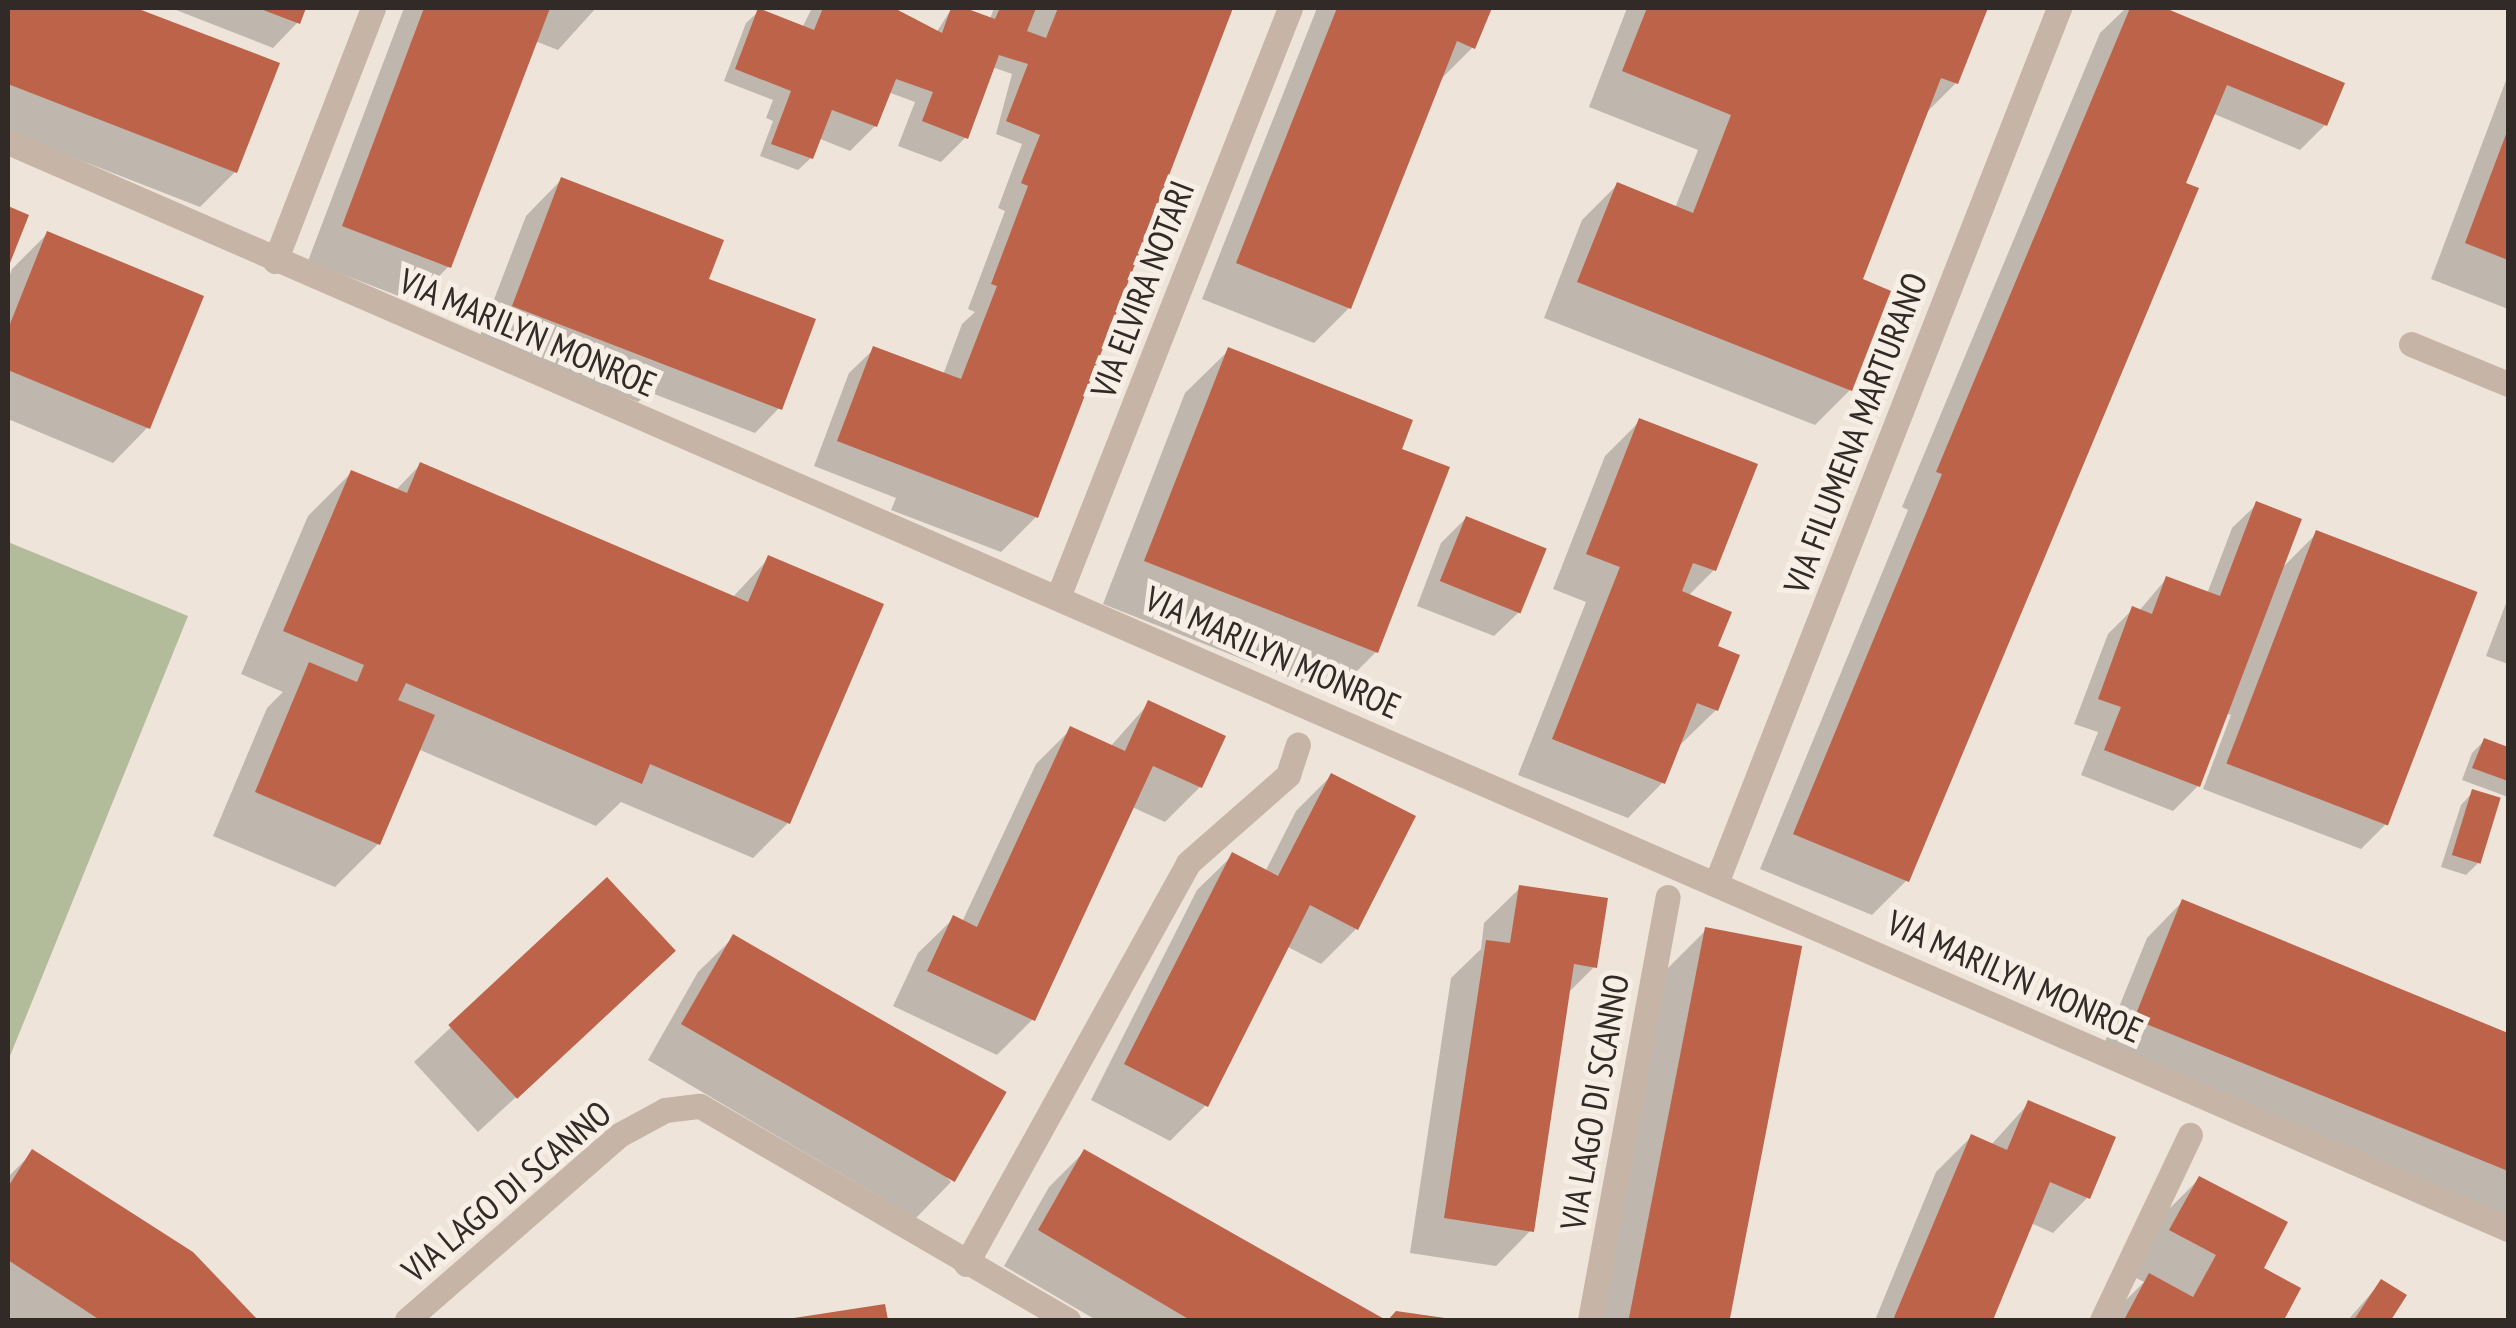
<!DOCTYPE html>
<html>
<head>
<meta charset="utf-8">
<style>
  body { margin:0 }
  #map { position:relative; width:2516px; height:1328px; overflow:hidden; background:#efe4d9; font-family:"PT Sans Narrow",sans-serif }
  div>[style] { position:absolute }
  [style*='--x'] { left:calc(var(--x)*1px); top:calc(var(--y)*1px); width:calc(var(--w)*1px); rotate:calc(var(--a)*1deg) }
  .green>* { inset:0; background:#b2bc9a }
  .shadow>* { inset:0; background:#0003 }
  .building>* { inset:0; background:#bc6349; transform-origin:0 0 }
  .minor>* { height:25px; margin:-12.5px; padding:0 12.5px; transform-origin:12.5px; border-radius:12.5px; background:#c6b4a6 }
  span { translate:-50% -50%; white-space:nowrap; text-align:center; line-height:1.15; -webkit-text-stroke:10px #f7eee5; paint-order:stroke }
  .street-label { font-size:35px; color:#322a26 }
  .frame { position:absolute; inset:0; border:10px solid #322a26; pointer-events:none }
</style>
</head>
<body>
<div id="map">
  <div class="green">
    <i style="clip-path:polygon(8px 542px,188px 616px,8px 1061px)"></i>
  </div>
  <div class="shadow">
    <i style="clip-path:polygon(8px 8px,129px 8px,277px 65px,235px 172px,200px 207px,8px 132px)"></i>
    <i style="clip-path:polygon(171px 8px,303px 8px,297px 23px,273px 48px)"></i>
    <i style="clip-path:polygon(404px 8px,596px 8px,558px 50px,535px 41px,449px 266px,414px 302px,308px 261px)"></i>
    <i style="clip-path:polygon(812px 8px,887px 8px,916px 19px,914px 25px,936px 33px,952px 8px,990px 19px,994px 8px,1230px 8px,1036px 517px,1001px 552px,891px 510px,896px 498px,814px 466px,849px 373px,874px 349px,943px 375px,962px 324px,975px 312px,968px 309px,1005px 211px,998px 208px,1022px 144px,996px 134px,1012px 74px,992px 67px,966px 137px,941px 162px,898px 146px,915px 102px,888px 92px,875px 126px,850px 151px,818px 138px,811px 158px,798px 170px,760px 156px,773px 121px,766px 118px,773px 100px,724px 81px,746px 23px,759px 11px,802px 28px)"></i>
    <i style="clip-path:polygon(1317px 8px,1489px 8px,1473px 47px,1438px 82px,1349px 308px,1314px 343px,1202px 299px)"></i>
    <i style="clip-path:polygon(1627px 8px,1985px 8px,1956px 83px,1924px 115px,1859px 280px,1850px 390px,1815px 425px,1544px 318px,1582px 220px,1617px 185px,1675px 208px,1698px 150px,1589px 107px)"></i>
    <i style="clip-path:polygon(2126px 8px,2159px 8px,2342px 84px,2325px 125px,2300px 150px,2212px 113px,1907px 880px,1872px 915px,1760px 869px,1908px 510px,1902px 507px,2100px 33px)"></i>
    <i style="clip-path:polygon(2508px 75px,2508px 309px,2431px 279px)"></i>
    <i style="clip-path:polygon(561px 180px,703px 289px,779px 408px,755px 433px,649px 392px,638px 402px,478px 341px,526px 216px)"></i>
    <i style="clip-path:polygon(47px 234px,148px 427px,113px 463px,8px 419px,8px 280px,12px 269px)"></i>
    <i style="clip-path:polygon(1229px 350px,1399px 450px,1376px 652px,1333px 695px,1103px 604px,1185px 393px)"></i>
    <i style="clip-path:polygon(1640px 421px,1714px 570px,1688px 596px,1715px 648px,1716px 710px,1680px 745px,1663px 782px,1628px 818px,1518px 775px,1586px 602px,1553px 589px,1605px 456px)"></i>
    <i style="clip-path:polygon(420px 465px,732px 598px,769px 558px,788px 823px,753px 858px,621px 802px,596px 826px,418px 749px,378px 844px,335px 887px,213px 836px,267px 708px,283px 692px,241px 674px,308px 516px,351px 473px,395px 491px)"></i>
    <i style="clip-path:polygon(2257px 504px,2280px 570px,2317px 533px,2386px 824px,2361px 849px,2203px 789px,2231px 715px,2225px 713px,2198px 786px,2173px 811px,2081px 775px,2098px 732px,2074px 724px,2108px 634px,2133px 609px,2139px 611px,2166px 579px,2207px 594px,2232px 528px)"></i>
    <i style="clip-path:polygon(1466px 518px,1519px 612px,1494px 636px,1417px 606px,1441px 543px)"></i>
    <i style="clip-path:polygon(2508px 598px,2508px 664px,2486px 656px)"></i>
    <i style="clip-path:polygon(1149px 703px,1200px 787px,1165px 822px,1132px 807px,1032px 1020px,997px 1055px,893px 1006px,918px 953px,954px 918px,962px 922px,1036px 764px,1071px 729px,1110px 747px)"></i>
    <i style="clip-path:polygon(2484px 741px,2508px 750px,2508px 797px,2462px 780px,2472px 753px)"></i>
    <i style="clip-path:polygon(1331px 776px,1356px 929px,1321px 964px,1286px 946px,1205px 1106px,1170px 1141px,1091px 1100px,1197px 890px,1233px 855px,1265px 872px,1296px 811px)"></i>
    <i style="clip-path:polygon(2473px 792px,2478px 863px,2466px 875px,2441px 867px,2461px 805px)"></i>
    <i style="clip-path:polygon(607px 881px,637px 986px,478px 1132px,414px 1062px)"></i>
    <i style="clip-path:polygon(1520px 888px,1595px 966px,1567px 994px,1531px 1230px,1496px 1266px,1410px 1253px,1451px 978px,1481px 949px,1484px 923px)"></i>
    <i style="clip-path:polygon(2182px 902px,2508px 1035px,2508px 1232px,2100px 1054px,2147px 938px)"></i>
    <i style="clip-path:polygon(1706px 930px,1799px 947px,1730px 1320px,1598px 1320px,1663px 973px)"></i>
    <i style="clip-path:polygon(734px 937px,951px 1182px,916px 1218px,648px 1060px,698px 972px)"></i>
    <i style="clip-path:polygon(2029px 1103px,2088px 1197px,2053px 1233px,2031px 1223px,1990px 1320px,1875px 1320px,1936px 1172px,1971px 1137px,1990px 1146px)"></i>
    <i style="clip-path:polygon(1084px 1152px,1381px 1320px,1096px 1320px,1004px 1266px,1049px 1187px)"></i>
    <i style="clip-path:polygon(32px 1153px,191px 1254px,254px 1320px,8px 1318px,8px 1177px)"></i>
    <i style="clip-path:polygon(2199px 1179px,2261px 1269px,2298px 1289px,2281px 1320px,2106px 1320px,2144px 1282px,2128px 1274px,2156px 1222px)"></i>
    <i style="clip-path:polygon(2381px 1282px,2404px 1296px,2388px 1320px,2348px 1320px)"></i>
  </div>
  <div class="building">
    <i style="clip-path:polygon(8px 8px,136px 8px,280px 63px,237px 173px,8px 84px)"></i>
    <i style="clip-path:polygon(258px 8px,306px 8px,300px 24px)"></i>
    <i style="clip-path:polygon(424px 8px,550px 8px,451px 268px,342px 226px)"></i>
    <i style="clip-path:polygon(758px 8px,814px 30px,823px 8px,894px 8px,942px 33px,951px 8px,965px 8px,995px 19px,1000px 8px,1036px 8px,1027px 31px,1046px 38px,1058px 8px,1233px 8px,1038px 518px,837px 441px,873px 346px,961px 379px,997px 286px,991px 284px,1028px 186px,1021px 183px,1040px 135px,1006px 121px,1028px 64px,999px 55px,968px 139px,922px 121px,933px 92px,896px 79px,877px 127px,832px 110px,813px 159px,771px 144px,791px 91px,735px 69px)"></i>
    <i style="clip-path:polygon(1337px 8px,1492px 8px,1475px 49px,1457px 41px,1351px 309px,1236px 263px)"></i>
    <i style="clip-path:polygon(1647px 8px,1988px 8px,1958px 84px,1941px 78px,1863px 279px,1891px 291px,1852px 391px,1577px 282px,1617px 182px,1693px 213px,1731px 115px,1622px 71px)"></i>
    <i style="clip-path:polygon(2130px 8px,2165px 8px,2345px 83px,2327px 126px,2227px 85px,2186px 183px,2199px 188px,1909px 882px,1793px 834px,1942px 474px,1936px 472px)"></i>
    <i style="clip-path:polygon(2508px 129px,2508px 260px,2465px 243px)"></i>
    <i style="clip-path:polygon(561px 177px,724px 240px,709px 279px,816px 319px,782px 410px,512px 306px)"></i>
    <i style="clip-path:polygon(8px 206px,29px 215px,8px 268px)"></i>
    <i style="clip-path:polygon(47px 231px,204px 296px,150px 429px,8px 370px,8px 329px)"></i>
    <i style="clip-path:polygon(1228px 347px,1413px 420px,1402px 449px,1450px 467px,1378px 653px,1144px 561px)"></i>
    <i style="clip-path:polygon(1639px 418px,1758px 464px,1716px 571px,1693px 563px,1682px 591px,1732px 612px,1718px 646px,1740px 655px,1718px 711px,1697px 703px,1665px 784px,1552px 739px,1620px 567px,1586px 554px)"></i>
    <i style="clip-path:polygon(420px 462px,748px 602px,768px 555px,884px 604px,790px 824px,650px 764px,642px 784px,406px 683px,398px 700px,435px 715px,380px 845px,255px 792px,309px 662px,357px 682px,364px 665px,283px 631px,351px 470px,407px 493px)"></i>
    <i style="clip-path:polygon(2256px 501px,2302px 519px,2200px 787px,2104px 750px,2121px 707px,2098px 699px,2132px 606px,2152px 614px,2166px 576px,2220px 596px)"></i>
    <i style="left:1466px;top:516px;width:87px;height:70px;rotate:22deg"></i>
    <i style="left:2316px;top:530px;width:173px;height:250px;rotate:21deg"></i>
    <i style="clip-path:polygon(1148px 700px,1226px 736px,1202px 788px,1153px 766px,1035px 1021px,927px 971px,953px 915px,977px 927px,1070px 726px,1125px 751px)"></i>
    <i style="clip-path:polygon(2484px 738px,2508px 747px,2508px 781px,2472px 768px)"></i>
    <i style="clip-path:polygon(1331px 773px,1416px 816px,1358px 930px,1310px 905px,1208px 1107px,1124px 1064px,1232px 852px,1278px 876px)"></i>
    <i style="left:2472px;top:789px;width:30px;height:69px;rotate:17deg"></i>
    <i style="left:607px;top:877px;width:101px;height:217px;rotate:47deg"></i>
    <i style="clip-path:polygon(1519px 885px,1608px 898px,1597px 968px,1574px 964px,1534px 1232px,1444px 1218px,1486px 940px,1510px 943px)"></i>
    <i style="clip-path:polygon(2182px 899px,2508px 1033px,2508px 1171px,2134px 1019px)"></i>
    <i style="left:1705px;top:927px;width:99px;height:400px;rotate:11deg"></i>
    <i style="left:733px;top:934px;width:316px;height:104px;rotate:30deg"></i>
    <i style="clip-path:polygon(2028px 1100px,2116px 1137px,2090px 1199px,2050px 1182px,1993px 1320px,1893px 1320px,1971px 1134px,2007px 1150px)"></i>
    <i style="clip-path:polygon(32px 1149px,193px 1252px,258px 1320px,100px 1320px,8px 1260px,8px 1187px)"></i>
    <i style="clip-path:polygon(1084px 1149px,1386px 1320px,1190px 1320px,1038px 1230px)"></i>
    <i style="clip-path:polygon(2199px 1176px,2288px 1222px,2264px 1268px,2301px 1288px,2284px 1320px,2124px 1320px,2149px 1273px,2193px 1297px,2216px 1255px,2169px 1230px)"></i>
    <i style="clip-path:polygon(2381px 1279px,2407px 1295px,2391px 1320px,2354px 1320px)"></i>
    <i style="clip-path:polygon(885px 1304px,888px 1320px,795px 1320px,794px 1318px)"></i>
    <i style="clip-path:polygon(1396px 1311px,1445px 1318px,1445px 1320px,1388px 1320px)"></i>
  </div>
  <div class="minor">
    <i style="--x:8;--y:142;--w:2726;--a:23.5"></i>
    <i style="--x:275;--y:261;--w:271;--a:-68.8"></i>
    <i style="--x:2411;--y:344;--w:105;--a:22.4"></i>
    <i style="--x:1058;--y:597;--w:633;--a:-68.5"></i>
    <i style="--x:1716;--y:883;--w:940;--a:-68.59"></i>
    <i style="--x:966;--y:1264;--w:458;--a:-61"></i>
    <i style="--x:1188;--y:863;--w:133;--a:-41.3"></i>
    <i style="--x:1288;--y:775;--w:32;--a:-72"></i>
    <i style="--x:407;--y:1320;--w:281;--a:-41.1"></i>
    <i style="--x:619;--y:1135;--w:52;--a:-28.5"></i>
    <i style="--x:665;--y:1110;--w:35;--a:-7"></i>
    <i style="--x:700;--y:1106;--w:426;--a:30.2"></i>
    <i style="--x:1590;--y:1320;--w:430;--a:-79.6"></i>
    <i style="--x:2102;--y:1320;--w:205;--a:-64.6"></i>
  </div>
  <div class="street-label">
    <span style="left:1142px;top:289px;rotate:-69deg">VIA ELVIRA NOTARI</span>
    <span style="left:528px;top:332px;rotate:23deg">VIA MARILYN MONROE</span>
    <span style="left:1855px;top:433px;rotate:-69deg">VIA FILUMENA MARTURANO</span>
    <span style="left:1273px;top:652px;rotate:24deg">VIA MARILYN MONROE</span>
    <span style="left:2015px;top:976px;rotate:24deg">VIA MARILYN MONROE</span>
    <span style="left:1594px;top:1102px;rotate:-80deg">VIA LAGO DI SCANNO</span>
    <span style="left:506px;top:1191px;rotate:-40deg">VIA LAGO DI SCANNO</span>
  </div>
  <div class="frame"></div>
</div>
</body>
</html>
